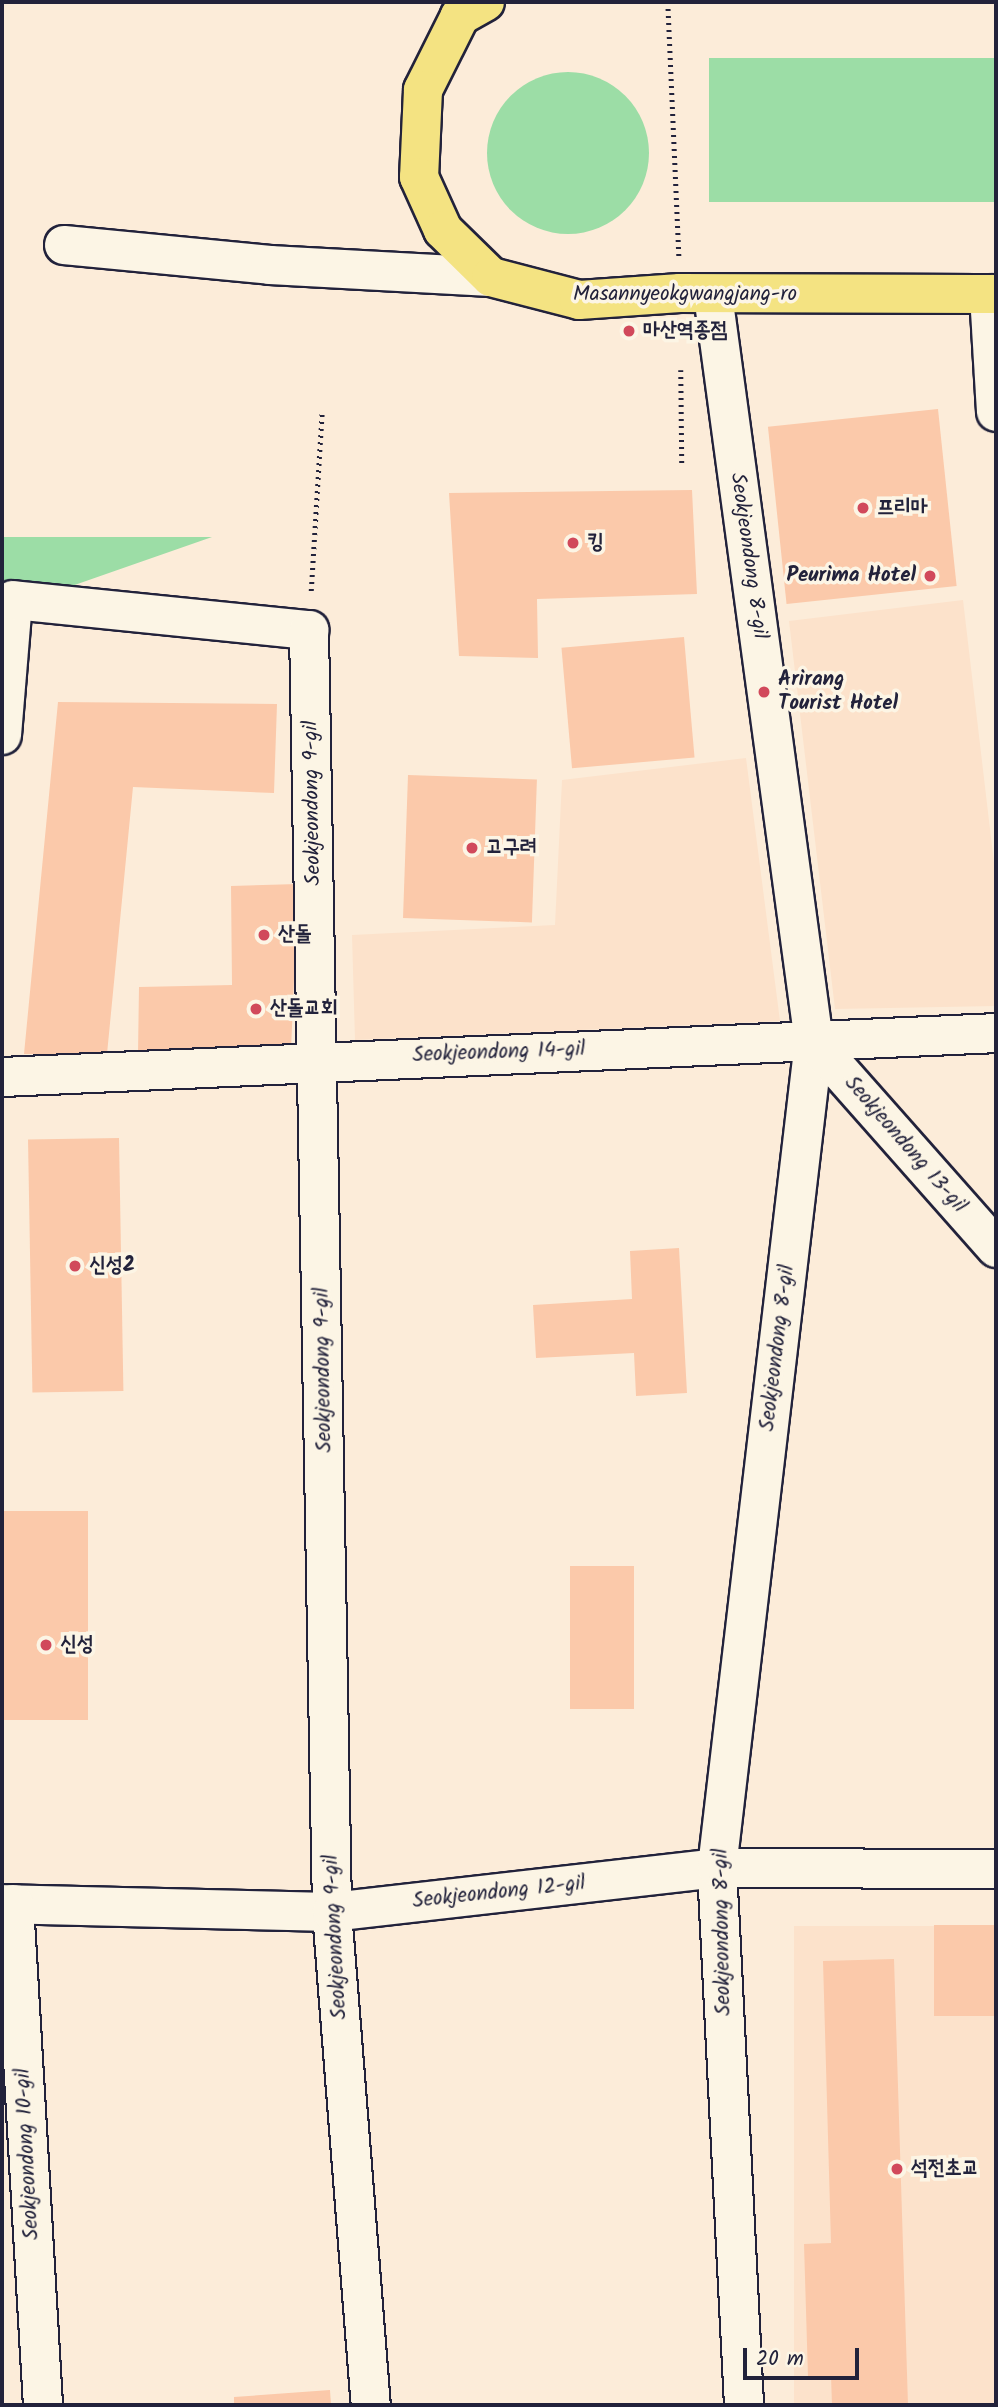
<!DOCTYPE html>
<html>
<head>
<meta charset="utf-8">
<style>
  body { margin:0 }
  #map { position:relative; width:998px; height:2407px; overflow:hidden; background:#fcecd9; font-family:Kalam,"Poor Story",sans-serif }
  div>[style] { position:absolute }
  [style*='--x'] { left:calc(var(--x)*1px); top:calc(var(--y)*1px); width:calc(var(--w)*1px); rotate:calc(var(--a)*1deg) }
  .built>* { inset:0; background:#fce2cb; transform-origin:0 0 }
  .green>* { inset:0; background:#9cdda6; transform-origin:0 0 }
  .round { border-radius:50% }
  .building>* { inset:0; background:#fbc9aa; transform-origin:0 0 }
  .path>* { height:4.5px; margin-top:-2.25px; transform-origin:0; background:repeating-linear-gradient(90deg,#22223b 0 2px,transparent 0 7px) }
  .roads { filter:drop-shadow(2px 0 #22223b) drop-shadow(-2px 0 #22223b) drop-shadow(0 2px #22223b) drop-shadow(0 -2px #22223b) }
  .minor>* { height:38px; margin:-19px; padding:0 19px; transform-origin:19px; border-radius:19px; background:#fcf5e5 }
  .major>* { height:38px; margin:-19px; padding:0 19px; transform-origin:19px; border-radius:19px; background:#f4e382 }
  .dots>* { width:19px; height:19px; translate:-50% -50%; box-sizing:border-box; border:4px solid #fcf5e5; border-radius:50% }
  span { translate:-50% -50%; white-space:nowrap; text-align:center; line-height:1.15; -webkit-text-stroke:7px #fcf5e5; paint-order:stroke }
  .street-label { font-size:21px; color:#22223b }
  .poi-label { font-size:21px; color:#22223b; font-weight:700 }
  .left { translate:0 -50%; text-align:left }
  .right { translate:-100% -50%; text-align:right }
  .frame { position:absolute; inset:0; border:4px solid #22223b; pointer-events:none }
  .scale { position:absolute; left:743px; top:2348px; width:116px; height:32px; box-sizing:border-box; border:4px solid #22223b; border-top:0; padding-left:9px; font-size:21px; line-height:24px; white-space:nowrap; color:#22223b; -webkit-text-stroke:5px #fcf5e5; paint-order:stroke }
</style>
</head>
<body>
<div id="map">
  <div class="built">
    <i style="clip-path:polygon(963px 600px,996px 880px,996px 1006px,835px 1009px,789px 621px)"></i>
    <i style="clip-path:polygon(746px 758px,780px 1021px,355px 1040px,352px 935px,555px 925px,562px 780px)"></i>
    <i style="left:996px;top:1926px;width:479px;height:202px;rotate:90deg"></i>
  </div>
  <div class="green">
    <i style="left:996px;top:58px;width:144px;height:287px;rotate:90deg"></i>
    <i class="round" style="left:487px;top:72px;width:162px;height:162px"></i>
    <i style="clip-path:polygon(2px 537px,212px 537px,3px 610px,2px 616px)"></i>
  </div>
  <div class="building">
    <i style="left:938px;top:409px;width:178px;height:171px;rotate:84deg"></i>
    <i style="clip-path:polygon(692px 490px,697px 594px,537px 599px,538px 658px,459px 656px,449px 493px)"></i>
    <i style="left:684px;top:637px;width:121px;height:123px;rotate:85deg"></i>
    <i style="clip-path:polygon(58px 702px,277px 704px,274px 793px,133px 787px,107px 1054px,24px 1054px)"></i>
    <i style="left:408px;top:775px;width:129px;height:143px;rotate:2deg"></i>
    <i style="clip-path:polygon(298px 884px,291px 1050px,138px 1053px,139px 987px,232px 985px,231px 886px)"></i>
    <i style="left:119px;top:1138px;width:253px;height:91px;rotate:89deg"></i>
    <i style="clip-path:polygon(679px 1248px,687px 1393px,636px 1396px,634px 1353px,536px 1358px,533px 1305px,632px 1299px,630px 1251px)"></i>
    <i style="left:4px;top:1511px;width:84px;height:209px"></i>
    <i style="left:570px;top:1566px;width:64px;height:143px"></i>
    <i style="left:996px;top:1925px;width:91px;height:62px;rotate:90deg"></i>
    <i style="clip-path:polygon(894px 1959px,908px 2405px,832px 2405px,831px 2376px,808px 2377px,804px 2244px,831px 2243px,823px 1961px)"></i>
    <i style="clip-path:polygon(330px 2390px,331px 2405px,234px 2405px,234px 2397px)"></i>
  </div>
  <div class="path">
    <i style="--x:668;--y:2;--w:254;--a:87.5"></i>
    <i style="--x:681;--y:370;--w:95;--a:89.4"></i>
    <i style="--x:311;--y:591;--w:180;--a:-86.5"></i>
  </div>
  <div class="roads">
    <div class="minor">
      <i style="--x:64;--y:245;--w:207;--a:5.5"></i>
      <i style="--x:270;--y:265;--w:221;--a:3.1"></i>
      <i style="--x:989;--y:294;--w:118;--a:86.6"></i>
      <i style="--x:713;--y:295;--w:754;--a:82.3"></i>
      <i style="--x:814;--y:1042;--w:832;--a:96.7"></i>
      <i style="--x:717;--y:1868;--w:538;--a:87.12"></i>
      <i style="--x:2;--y:735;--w:135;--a:-85.3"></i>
      <i style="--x:13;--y:600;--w:298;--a:5.8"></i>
      <i style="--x:309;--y:630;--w:1282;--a:88.97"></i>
      <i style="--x:332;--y:1912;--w:495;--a:85.5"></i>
      <i style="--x:814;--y:1042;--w:275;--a:48.5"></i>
      <i style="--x:2;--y:1077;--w:995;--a:-2.53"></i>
      <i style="--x:2;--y:1904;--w:330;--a:1.4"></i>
      <i style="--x:332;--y:1912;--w:388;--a:-6.5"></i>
      <i style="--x:717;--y:1868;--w:279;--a:0.2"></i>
      <i style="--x:14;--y:1904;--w:502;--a:86.69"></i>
    </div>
    <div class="major">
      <i style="--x:485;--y:2;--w:29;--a:151"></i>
      <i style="--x:460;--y:16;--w:83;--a:116.6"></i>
      <i style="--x:423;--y:90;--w:87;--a:92.6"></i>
      <i style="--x:419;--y:177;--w:58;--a:65.6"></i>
      <i style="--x:443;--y:230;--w:67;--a:44.4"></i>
      <i style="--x:491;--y:277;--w:91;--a:14.6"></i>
      <i style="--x:579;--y:300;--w:101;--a:-4"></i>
      <i style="--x:680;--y:293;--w:316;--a:0.2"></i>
    </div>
  </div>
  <div class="dots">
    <i style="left:629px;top:331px;background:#d1495b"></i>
    <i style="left:863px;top:508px;background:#d1495b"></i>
    <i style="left:573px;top:543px;background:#d1495b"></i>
    <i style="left:930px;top:576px;background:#d1495b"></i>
    <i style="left:764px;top:692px;background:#d1495b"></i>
    <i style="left:472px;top:848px;background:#d1495b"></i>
    <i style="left:264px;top:935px;background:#d1495b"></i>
    <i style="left:256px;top:1009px;background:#d1495b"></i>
    <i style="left:75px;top:1266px;background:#d1495b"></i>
    <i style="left:46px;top:1645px;background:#d1495b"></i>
    <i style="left:897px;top:2169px;background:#d1495b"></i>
  </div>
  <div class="street-label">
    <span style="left:685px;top:295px">Masannyeokgwangjang-ro</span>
    <span style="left:748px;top:556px;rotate:82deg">Seokjeondong 8-gil</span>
    <span style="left:313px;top:803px;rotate:-91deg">Seokjeondong 9-gil</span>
    <span style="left:499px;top:1053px;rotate:-2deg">Seokjeondong 14-gil</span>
    <span style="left:905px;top:1145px;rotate:49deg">Seokjeondong 13-gil</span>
    <span style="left:778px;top:1348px;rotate:-83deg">Seokjeondong 8-gil</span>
    <span style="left:324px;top:1370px;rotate:-91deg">Seokjeondong 9-gil</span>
    <span style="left:499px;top:1893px;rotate:-6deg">Seokjeondong 12-gil</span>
    <span style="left:723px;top:1932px;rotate:-91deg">Seokjeondong 8-gil</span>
    <span style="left:336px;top:1937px;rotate:-93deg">Seokjeondong 9-gil</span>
    <span style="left:28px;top:2154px;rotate:-93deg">Seokjeondong 10-gil</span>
  </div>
  <div class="poi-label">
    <span class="left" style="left:643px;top:331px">마산역종점</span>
    <span class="left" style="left:877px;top:508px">프리마</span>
    <span class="left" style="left:587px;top:543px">킹</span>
    <span class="right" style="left:916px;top:576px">Peurima Hotel</span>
    <span class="left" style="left:778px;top:692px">Arirang<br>Tourist Hotel</span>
    <span class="left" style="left:486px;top:848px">고구려</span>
    <span class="left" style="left:278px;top:935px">산돌</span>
    <span class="left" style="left:270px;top:1009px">산돌교회</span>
    <span class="left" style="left:89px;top:1266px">신성2</span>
    <span class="left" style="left:60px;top:1645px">신성</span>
    <span class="left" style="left:911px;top:2169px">석전초교</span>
  </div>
  <div class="frame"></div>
  <div class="scale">20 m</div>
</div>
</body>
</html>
